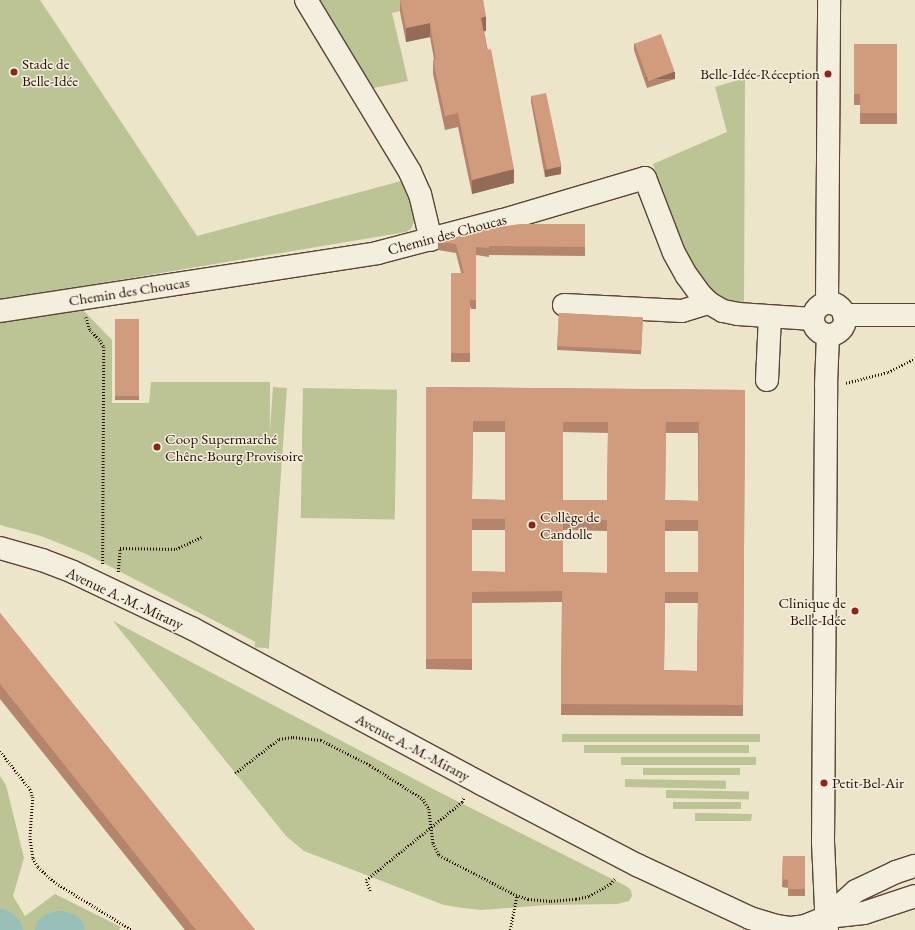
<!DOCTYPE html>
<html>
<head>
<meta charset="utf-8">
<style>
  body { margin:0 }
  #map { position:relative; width:915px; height:930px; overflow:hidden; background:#ede5ca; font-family:"EB Garamond",serif }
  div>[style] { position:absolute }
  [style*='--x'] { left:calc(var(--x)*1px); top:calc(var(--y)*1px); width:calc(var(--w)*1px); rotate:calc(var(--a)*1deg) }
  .green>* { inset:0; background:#bcc395; transform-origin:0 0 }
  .river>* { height:35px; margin:-17.5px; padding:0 17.5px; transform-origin:17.5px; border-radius:17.5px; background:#99bfb9 }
  .path>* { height:2.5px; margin-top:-1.25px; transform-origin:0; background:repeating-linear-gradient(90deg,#2a0d03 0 1px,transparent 0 3px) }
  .roads { filter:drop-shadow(1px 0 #5b4335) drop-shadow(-1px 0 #5b4335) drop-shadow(0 1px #5b4335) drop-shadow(0 -1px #5b4335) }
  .minor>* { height:22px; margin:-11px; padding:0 11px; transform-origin:11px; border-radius:11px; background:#f3eedd }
  .minor>.ring { margin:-11px; padding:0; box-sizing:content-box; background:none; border:22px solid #f3eedd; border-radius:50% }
  .wall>* { inset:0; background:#b4856c; transform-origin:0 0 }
  .shaded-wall>* { inset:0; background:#926c58; transform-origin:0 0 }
  .building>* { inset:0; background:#d19b7e; transform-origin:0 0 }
  .dots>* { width:11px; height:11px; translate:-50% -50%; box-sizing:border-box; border:2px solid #f3eedd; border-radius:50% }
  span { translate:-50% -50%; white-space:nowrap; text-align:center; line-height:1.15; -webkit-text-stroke:3px #f3eedd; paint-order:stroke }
  .poi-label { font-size:15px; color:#2a0d03 }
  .left { translate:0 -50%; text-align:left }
  .right { translate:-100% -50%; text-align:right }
  .street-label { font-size:15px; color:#2a0d03 }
</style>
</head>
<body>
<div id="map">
  <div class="green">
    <i style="clip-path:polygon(0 0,40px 0,197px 236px,401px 181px,414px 209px,415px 219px,411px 229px,406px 232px,0 300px)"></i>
    <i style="clip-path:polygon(317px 0,448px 0,392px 13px,408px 81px,369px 89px)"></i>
    <i style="clip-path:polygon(745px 78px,744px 306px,717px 297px,707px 289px,684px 252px,653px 164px,727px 132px,715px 87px)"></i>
    <i style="clip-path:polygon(79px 306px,112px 340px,112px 403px,149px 403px,151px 382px,270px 382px,269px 649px,86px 554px,41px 536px,0 525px,0 319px)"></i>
    <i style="left:273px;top:387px;width:14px;height:261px;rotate:4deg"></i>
    <i style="left:303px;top:388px;width:94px;height:130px;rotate:1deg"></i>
    <i style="clip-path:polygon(113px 621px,439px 792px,626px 886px,631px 890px,632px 896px,629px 901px,617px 904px,547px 905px,482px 910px,463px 908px,444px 905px,304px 851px,286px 836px)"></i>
    <i style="left:562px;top:734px;width:198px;height:8px"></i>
    <i style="left:584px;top:745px;width:165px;height:8px"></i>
    <i style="left:621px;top:757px;width:135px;height:8px"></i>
    <i style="left:643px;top:768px;width:97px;height:7px"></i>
    <i style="clip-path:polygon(0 776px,6px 785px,24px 858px,13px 896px,25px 916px,55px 894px,121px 927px,119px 930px,0 930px)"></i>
    <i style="left:625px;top:779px;width:101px;height:8px;rotate:1deg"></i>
    <i style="left:666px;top:790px;width:83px;height:8px;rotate:1deg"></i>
    <i style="left:673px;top:802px;width:68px;height:7px"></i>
    <i style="clip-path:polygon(695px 813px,752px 814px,751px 821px,695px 821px)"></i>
  </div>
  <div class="river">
    <i style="--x:0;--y:926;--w:6;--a:39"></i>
    <i style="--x:52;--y:930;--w:8;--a:-14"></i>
    <i style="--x:60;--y:928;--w:7;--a:16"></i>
  </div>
  <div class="path">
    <i style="--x:86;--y:317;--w:14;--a:73"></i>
    <i style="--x:90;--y:330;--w:14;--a:45"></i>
    <i style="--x:100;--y:340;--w:8;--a:60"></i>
    <i style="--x:104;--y:347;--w:217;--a:90.3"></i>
    <i style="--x:846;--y:383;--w:43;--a:-14.7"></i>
    <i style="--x:888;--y:372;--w:30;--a:-27"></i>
    <i style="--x:118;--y:572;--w:24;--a:-85"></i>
    <i style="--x:120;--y:548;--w:56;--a:1"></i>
    <i style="--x:176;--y:549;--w:29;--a:-25"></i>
    <i style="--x:0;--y:751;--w:48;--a:51.7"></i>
    <i style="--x:30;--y:789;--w:9;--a:69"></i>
    <i style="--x:33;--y:797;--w:39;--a:94"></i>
    <i style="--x:30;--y:836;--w:22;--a:82"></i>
    <i style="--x:33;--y:858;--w:10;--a:61"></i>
    <i style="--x:38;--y:867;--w:24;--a:42"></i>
    <i style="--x:56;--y:883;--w:89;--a:31.7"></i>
    <i style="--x:235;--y:773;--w:56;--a:-37.7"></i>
    <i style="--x:279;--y:739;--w:14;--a:-8"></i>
    <i style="--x:293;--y:737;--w:28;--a:6"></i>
    <i style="--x:321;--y:740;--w:55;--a:27"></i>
    <i style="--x:370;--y:765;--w:63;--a:32.7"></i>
    <i style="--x:423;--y:799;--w:12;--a:59"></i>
    <i style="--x:429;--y:809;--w:34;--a:83"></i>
    <i style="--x:433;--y:843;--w:13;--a:63"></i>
    <i style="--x:439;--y:855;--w:87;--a:27.5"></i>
    <i style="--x:516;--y:895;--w:13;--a:18"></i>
    <i style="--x:528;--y:899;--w:23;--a:5"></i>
    <i style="--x:551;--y:901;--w:25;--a:-5"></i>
    <i style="--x:576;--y:899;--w:13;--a:-13"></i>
    <i style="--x:589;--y:896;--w:24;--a:-30"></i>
    <i style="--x:610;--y:884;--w:9;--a:-49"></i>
    <i style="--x:370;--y:891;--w:12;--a:-110"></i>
    <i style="--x:366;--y:880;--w:124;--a:-39.1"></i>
    <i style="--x:462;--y:802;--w:5;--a:-68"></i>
    <i style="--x:510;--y:930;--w:36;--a:-79"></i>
  </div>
  <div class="roads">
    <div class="minor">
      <i style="--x:306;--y:0;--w:201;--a:58.8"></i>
      <i style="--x:410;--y:172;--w:24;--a:66"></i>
      <i style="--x:420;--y:194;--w:47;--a:76.6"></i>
      <i style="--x:827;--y:303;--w:303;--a:-89.6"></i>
      <i class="ring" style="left:813px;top:303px;width:10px;height:10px"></i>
      <i style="--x:564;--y:305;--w:118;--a:2.9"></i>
      <i style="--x:682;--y:311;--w:28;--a:-17"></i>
      <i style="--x:0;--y:311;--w:381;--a:-8.7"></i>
      <i style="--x:377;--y:253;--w:130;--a:-14.7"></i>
      <i style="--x:503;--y:220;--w:148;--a:-16.5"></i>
      <i style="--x:645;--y:178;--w:80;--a:68.9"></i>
      <i style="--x:674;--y:253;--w:26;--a:61"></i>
      <i style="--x:687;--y:276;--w:24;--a:54"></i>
      <i style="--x:701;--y:295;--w:11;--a:45"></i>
      <i style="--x:709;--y:303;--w:16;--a:30"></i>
      <i style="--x:723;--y:311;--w:15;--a:11"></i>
      <i style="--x:738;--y:314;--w:75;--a:3.8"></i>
      <i style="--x:844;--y:315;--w:71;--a:0"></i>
      <i style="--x:767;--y:380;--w:63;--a:-87.3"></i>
      <i style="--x:0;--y:548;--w:44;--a:15.9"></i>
      <i style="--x:42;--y:560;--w:33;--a:21"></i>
      <i style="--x:73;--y:572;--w:133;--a:25.4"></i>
      <i style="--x:193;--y:629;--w:328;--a:28.2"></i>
      <i style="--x:482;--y:784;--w:175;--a:27.6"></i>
      <i style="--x:637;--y:865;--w:125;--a:25.1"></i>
      <i style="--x:750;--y:918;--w:27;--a:17"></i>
      <i style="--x:776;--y:926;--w:15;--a:8"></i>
      <i style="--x:791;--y:928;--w:14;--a:-8"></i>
      <i style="--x:805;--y:926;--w:24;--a:-22"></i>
      <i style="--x:827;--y:917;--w:37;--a:-6"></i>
      <i style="--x:864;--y:913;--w:54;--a:-18.4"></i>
      <i style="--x:827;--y:917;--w:39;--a:-42"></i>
      <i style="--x:856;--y:891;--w:44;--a:-25.4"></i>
      <i style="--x:896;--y:872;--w:20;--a:-18"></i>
      <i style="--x:827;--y:930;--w:88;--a:-92.6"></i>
      <i style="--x:823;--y:842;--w:457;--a:-89.6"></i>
      <i style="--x:826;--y:385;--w:50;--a:-87.7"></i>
    </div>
  </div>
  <div class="wall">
    <i style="clip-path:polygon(400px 0,483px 0,486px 31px,484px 31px,514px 183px,472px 194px,458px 127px,445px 130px,433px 74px,433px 60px,434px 59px,430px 37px,406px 42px,400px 12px)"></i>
    <i style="clip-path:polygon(634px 43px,675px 79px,647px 88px,634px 50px)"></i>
    <i style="clip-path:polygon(854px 44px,897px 44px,897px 124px,860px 124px,860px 105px,854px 105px)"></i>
    <i style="clip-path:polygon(531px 95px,561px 174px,545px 177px,531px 102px)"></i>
    <i style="clip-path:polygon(585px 224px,585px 256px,489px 255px,489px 257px,476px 255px,476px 309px,471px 309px,470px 306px,470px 362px,451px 362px,451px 273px,461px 273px,456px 253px,438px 250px,438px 242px)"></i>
    <i style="left:559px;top:313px;width:84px;height:37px;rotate:3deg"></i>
    <i style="left:139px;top:319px;width:81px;height:24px;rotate:90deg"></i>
    <i style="clip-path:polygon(evenodd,426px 387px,745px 390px,743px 716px,561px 715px,562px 602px,472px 603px,472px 670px,426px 669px,426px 387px,473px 432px,505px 432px,505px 500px,472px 499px,473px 432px,426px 387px,563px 432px,608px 433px,607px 500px,563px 500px,563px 432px,426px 387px,666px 433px,698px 433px,698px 501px,665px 500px,666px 433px,426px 387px,472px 530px,505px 530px,505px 572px,472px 571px,472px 530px,426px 387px,563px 530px,607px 531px,607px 573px,563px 572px,563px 530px,426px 387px,665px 531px,698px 531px,698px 572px,665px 572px,665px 531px,426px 387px,665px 603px,698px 603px,697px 671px,664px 670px,665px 603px)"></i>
    <i style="clip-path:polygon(0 613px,255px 930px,185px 930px,0 699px)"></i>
    <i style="clip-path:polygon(783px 856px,805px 856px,805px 896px,788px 896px,788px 888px,782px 887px)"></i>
  </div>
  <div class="shaded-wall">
    <i style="clip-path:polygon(486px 16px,486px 31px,481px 32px,481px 18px)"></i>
    <i style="clip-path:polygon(430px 23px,430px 37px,406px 42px,406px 28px)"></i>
    <i style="left:675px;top:72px;width:7px;height:29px;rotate:90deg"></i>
    <i style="clip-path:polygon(561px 166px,561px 174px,545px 177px,545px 170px)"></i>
    <i style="clip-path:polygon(514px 169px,514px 183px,472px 194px,472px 180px)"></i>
  </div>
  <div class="building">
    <i style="clip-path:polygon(400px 0,483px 0,486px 16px,481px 18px,487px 50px,491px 49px,514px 169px,472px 180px,458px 113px,445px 116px,433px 60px,436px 59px,430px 23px,406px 28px)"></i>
    <i style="left:661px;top:34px;width:40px;height:28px;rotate:70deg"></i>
    <i style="clip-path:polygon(854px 44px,897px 44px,897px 113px,860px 113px,860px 94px,854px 94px)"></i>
    <i style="left:546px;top:93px;width:75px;height:15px;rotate:78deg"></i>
    <i style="clip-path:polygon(520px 224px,585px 224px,585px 247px,489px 246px,489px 248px,476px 247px,476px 300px,471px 300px,470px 298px,470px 353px,451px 353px,451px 273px,464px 273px,456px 244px,438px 242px,486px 229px)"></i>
    <i style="left:559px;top:313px;width:84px;height:33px;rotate:3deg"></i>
    <i style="left:139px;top:319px;width:77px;height:24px;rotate:90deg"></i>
    <i style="clip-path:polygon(evenodd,426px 387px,745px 390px,743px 705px,561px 704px,562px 591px,472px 592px,472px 659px,426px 659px,426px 387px,473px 421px,505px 421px,505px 500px,472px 499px,473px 421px,426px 387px,563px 422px,608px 422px,607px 500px,563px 500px,563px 422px,426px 387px,666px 422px,699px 422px,698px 501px,665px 500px,666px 422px,426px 387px,472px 519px,505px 519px,505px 572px,472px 571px,472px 519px,426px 387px,563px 519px,607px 520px,607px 573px,563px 572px,563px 519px,426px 387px,665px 520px,698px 520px,698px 572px,665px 572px,665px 520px,426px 387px,665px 592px,698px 592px,697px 671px,664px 670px,665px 592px)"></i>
    <i style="clip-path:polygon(0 613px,255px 930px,196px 930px,0 684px)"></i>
    <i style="clip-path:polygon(783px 856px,805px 856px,805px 889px,788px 889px,788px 880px,782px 879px)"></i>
  </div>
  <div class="dots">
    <i style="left:14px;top:72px;background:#8f2418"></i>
    <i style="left:828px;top:74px;background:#8f2418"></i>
    <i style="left:157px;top:447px;background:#8f2418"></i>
    <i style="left:532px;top:525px;background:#8f2418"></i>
    <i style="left:855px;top:611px;background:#8f2418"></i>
    <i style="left:824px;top:783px;background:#8f2418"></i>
  </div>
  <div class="poi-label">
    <span class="left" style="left:22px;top:72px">Stade de<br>Belle-Idée</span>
    <span class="right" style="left:820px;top:74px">Belle-Idée-Réception</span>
    <span class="left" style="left:165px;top:447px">Coop Supermarché<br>Chêne-Bourg Provisoire</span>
    <span class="left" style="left:540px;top:525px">Collège de<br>Candolle</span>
    <span class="right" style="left:846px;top:611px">Clinique de<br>Belle-Idée</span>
    <span class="left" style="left:832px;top:783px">Petit-Bel-Air</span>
  </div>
  <div class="street-label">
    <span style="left:447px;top:234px;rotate:-15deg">Chemin des Choucas</span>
    <span style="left:129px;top:291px;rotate:-9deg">Chemin des Choucas</span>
    <span style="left:125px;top:598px;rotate:25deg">Avenue A.-M.-Mirany</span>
    <span style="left:413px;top:747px;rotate:28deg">Avenue A.-M.-Mirany</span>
  </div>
</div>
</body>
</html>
